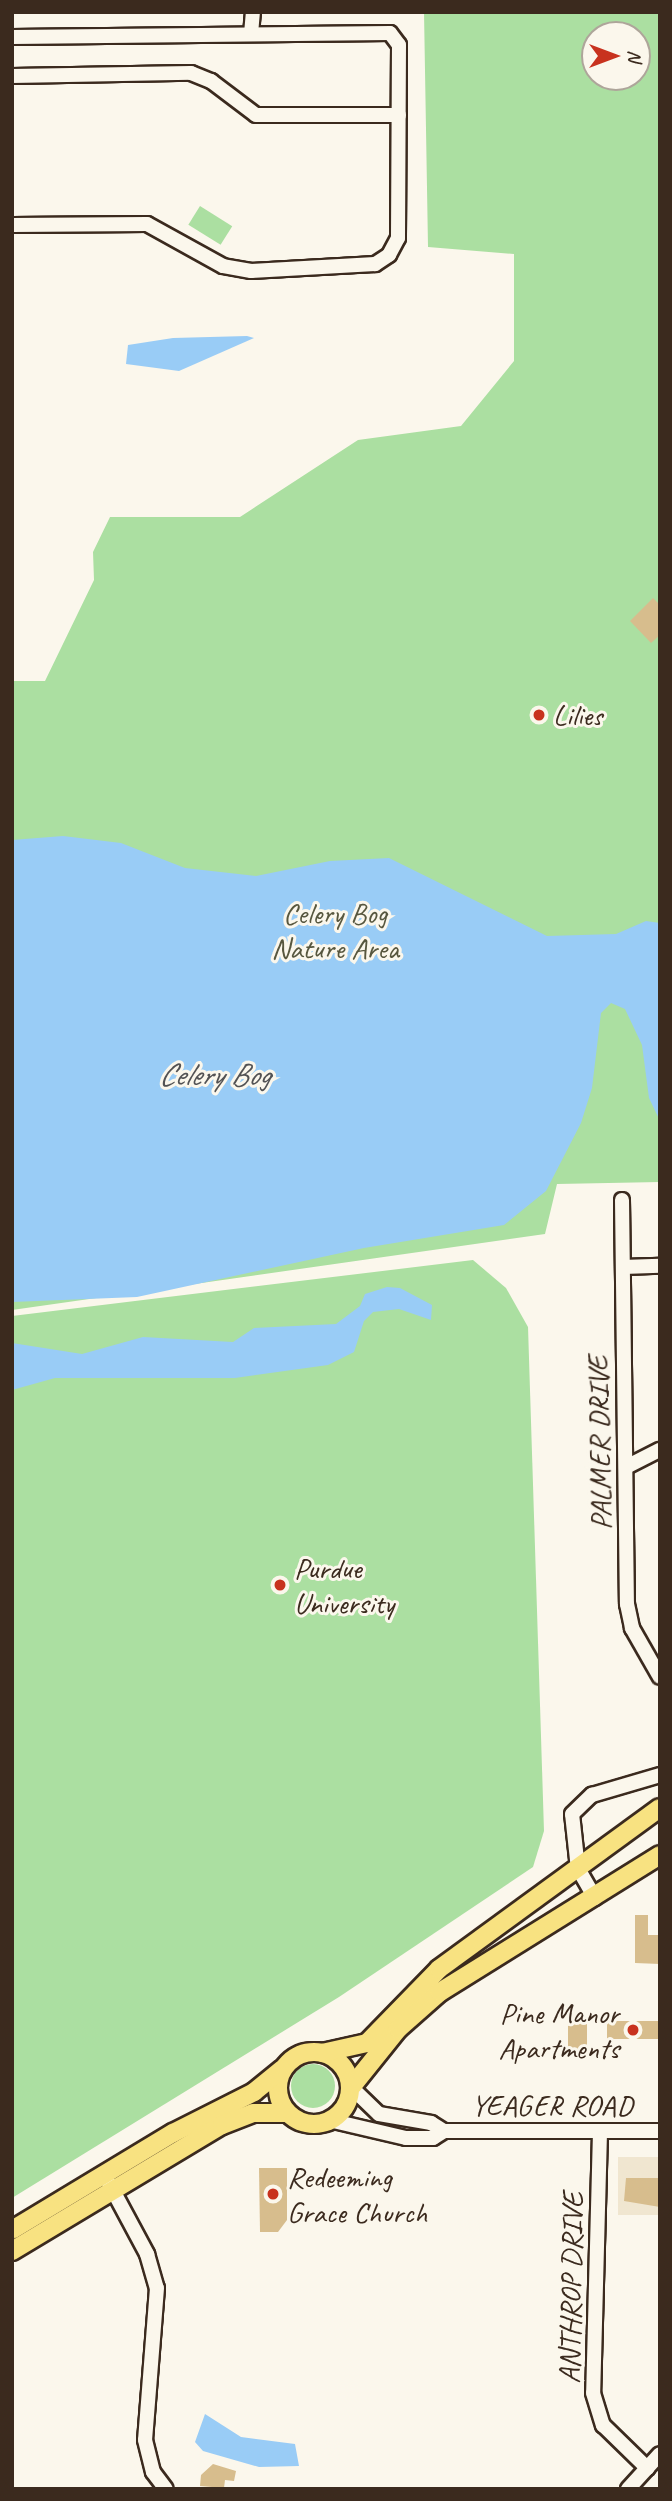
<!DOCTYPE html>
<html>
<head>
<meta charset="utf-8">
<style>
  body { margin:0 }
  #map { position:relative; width:672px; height:2501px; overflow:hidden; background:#fbf7ec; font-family:Caveat,sans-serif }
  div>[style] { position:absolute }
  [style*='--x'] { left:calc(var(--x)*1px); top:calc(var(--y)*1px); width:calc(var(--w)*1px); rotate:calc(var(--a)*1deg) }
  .built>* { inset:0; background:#f0e6d0; transform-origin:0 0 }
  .green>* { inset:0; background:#abdfa1; transform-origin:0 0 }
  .round { border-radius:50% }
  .water>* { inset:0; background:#99ccf6 }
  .building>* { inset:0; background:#d7bd8d; transform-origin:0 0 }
  .roads { filter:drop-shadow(2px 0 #3b2a1e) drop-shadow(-2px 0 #3b2a1e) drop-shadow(0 2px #3b2a1e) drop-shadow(0 -2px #3b2a1e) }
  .minor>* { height:14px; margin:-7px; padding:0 7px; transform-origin:7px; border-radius:7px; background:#fbf7ec }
  .major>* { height:18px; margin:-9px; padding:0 9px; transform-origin:9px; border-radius:9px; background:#f8e281 }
  .major>.ring { margin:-9px; padding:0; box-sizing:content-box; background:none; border:18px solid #f8e281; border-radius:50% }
  .dots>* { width:19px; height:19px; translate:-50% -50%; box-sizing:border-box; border:4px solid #fbf7ec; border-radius:50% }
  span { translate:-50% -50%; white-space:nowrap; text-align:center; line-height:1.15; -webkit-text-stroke:6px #fbf7ec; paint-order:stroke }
  .poi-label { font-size:30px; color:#3b2a1e }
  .left { translate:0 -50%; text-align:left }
  .right { translate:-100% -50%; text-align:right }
  .park-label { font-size:30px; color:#57573f }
  .street-label { font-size:30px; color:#3b2a1e }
  .water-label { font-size:32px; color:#525254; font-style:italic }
  .frame { position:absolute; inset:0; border:14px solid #3b2a1e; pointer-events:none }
  .north { position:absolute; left:581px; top:21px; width:70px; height:70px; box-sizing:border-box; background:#fbf7ec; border:2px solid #aea59a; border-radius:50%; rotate:90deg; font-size:19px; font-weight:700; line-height:28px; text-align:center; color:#3b2a1e }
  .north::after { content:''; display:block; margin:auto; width:24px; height:32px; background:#c8321e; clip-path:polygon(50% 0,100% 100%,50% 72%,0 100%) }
</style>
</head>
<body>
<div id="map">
  <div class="built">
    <i style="left:660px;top:2157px;width:58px;height:42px;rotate:90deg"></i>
  </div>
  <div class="green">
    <i style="clip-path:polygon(evenodd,424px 12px,660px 12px,660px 1182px,557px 1184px,545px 1234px,12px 1310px,12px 681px,45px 681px,94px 580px,93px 552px,110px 517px,240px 517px,358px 440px,461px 426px,514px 361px,514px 254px,428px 247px,424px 12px,595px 35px,637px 35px,637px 77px,595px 77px,595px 35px)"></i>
    <i style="left:200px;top:206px;width:38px;height:22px;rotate:32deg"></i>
    <i style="clip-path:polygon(473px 1260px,506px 1288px,528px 1327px,544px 1831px,533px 1867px,339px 1997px,12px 2198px,12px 1316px)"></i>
    <i class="round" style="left:291px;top:2064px;width:44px;height:44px"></i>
  </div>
  <div class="water">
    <i style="clip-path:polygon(173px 338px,247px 336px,254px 338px,179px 371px,126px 364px,128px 345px)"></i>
    <i style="clip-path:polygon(63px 836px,121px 843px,185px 868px,256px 876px,330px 861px,389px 858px,547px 936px,616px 934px,646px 921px,660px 923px,660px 1121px,649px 1098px,642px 1045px,625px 1009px,611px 1003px,601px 1013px,592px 1088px,581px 1123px,546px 1191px,504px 1225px,364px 1248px,137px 1297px,12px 1302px,12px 840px)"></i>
    <i style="clip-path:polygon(387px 1287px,400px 1288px,432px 1305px,431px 1320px,399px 1309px,373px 1312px,364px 1321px,354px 1352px,328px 1365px,235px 1378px,55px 1378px,12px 1390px,12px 1343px,82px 1354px,143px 1337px,233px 1342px,254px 1328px,336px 1324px,360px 1306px,365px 1294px)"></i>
    <i style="clip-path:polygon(205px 2414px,241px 2437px,295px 2444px,299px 2466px,259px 2467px,203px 2451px,195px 2442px)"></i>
  </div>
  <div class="building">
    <i style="clip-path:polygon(653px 598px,660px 605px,660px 635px,651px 643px,630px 621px)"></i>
    <i style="clip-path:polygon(635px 1915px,648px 1915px,648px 1935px,660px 1935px,660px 1964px,635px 1963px)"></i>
    <i style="left:607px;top:2021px;width:53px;height:18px"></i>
    <i style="left:568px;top:2023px;width:19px;height:28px"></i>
    <i style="clip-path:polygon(259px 2168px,287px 2168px,287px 2220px,278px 2232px,260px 2232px)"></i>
    <i style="clip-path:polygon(626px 2178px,660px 2178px,660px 2207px,624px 2201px)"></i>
    <i style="clip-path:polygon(213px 2464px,236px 2471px,234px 2481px,225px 2480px,224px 2488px,200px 2486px,201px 2475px)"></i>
  </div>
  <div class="roads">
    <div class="minor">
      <i style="--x:251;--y:34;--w:22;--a:-85"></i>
      <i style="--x:12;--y:37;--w:378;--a:-0.6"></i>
      <i style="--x:390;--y:33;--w:15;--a:53"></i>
      <i style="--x:399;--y:45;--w:193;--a:90.3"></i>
      <i style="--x:398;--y:238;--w:19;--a:118"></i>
      <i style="--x:389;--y:255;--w:17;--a:147"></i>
      <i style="--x:375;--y:264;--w:124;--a:176.8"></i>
      <i style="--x:251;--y:271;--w:28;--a:-170"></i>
      <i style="--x:223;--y:266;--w:87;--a:-151.1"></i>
      <i style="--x:147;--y:224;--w:135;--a:179.6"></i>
      <i style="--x:12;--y:76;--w:179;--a:-1"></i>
      <i style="--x:191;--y:73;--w:22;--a:22"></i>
      <i style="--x:211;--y:81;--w:56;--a:37.1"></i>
      <i style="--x:256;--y:115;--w:143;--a:0"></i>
      <i style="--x:622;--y:1200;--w:404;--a:89.3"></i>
      <i style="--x:627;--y:1604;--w:25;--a:78"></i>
      <i style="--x:632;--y:1628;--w:56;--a:60.3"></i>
      <i style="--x:623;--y:1267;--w:37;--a:-2"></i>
      <i style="--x:626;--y:1467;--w:38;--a:-27"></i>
      <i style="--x:595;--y:1898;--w:34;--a:-120"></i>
      <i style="--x:578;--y:1869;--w:55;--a:-96.2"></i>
      <i style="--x:572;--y:1814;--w:28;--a:-44"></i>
      <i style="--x:592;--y:1795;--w:71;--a:-16.4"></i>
      <i style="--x:353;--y:2089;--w:36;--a:44"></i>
      <i style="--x:379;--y:2114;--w:53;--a:9.8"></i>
      <i style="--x:431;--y:2123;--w:15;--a:32"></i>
      <i style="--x:444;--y:2131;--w:216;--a:0"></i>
      <i style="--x:329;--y:2120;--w:79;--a:13.2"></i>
      <i style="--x:406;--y:2138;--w:27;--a:0"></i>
      <i style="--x:433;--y:2138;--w:13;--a:-32"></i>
      <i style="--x:600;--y:2132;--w:261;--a:91.5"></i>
      <i style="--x:593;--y:2393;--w:34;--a:73"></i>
      <i style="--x:603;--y:2425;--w:62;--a:44.3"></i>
      <i style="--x:109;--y:2183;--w:81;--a:61.8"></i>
      <i style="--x:147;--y:2254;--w:35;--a:74"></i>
      <i style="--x:157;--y:2288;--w:152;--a:94.5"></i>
      <i style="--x:145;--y:2440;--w:33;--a:76"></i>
      <i style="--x:153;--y:2472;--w:21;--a:53"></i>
      <i style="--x:628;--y:2489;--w:47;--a:-47.6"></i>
    </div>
    <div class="major">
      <i class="ring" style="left:278px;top:2052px;width:54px;height:54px"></i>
      <i style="--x:322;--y:2053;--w:46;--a:-12.5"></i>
      <i style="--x:367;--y:2043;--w:103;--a:-45.8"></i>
      <i style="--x:439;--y:1969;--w:273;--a:-36.1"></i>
      <i style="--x:353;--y:2085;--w:72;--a:-51.2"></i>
      <i style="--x:398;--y:2029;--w:56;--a:-41.4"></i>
      <i style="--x:440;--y:1992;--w:259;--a:-31.9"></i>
      <i style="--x:12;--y:2230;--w:188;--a:-31.1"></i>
      <i style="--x:173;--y:2133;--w:91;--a:-26.8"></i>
      <i style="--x:254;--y:2092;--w:36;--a:-39"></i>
      <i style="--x:12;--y:2251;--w:245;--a:-31"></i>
      <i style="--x:222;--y:2125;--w:33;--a:-21"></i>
      <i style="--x:253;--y:2113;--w:34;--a:0"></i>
    </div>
  </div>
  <div class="dots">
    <i style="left:539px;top:715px;background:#c8321e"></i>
    <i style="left:280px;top:1585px;background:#c8321e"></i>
    <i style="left:633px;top:2030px;background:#c8321e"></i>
    <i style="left:273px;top:2194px;background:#c8321e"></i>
  </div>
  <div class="poi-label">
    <span class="left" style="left:553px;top:715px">Lilies</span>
    <span class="left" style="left:294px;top:1585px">Purdue<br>University</span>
    <span class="right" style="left:619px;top:2030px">Pine Manor<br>Apartments</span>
    <span class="left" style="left:287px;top:2194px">Redeeming<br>Grace Church</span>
  </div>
  <div class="park-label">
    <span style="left:335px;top:930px">Celery Bog<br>Nature Area</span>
  </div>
  <div class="street-label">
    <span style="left:599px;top:1443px;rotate:-91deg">PALMER DRIVE</span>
    <span style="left:552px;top:2105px">YEAGER ROAD</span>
    <span style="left:571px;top:2288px;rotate:-89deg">ANTHROP DRIVE</span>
  </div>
  <div class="water-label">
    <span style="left:214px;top:1075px">Celery Bog</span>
  </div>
  <div class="frame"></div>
  <div class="north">N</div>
</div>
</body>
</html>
